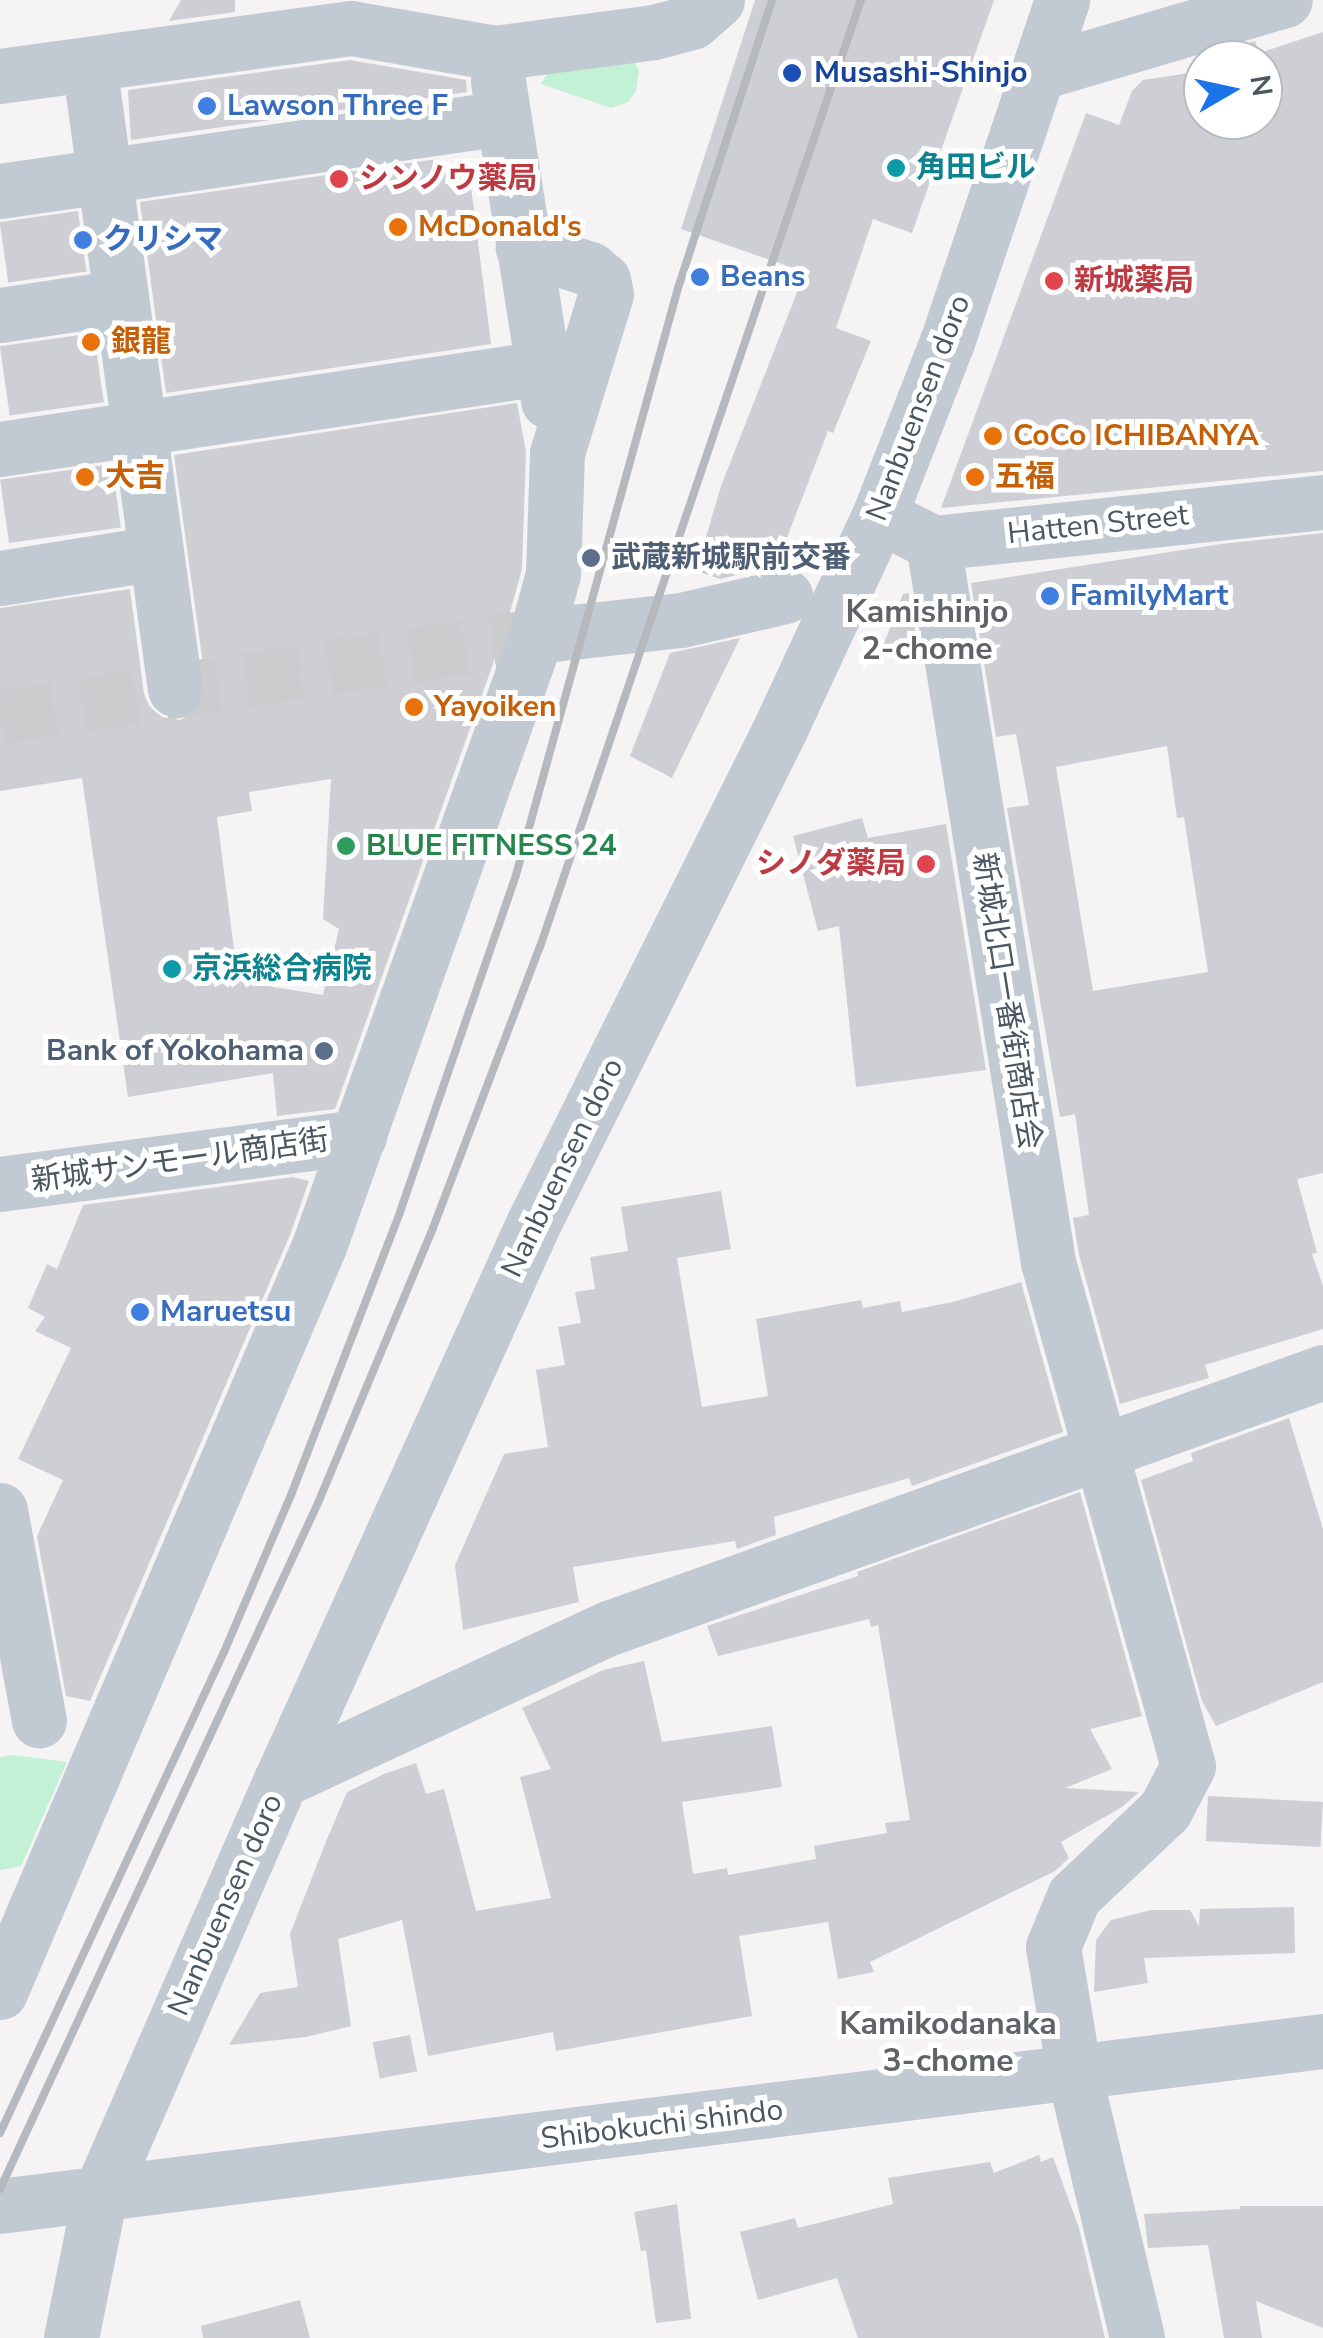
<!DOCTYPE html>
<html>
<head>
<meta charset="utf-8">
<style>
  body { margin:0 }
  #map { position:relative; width:1323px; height:2338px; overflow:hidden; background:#f5f3f3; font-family:"Nunito Sans","Noto Sans JP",sans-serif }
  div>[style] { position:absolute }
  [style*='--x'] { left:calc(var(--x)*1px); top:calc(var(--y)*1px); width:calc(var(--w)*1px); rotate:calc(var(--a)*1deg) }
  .green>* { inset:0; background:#c3f1d5 }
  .building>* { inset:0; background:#cdcfd5; transform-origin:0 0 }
  .minor-tunnel>* { height:55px; margin-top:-27.5px; transform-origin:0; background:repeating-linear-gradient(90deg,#caccce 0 55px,transparent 0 83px) }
  .minor>* { height:55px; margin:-27.5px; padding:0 27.5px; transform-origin:27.5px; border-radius:27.5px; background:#c1cad2 }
  .rail>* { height:8px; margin:-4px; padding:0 4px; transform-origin:4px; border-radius:4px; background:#b5b8bd }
  .dots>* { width:28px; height:28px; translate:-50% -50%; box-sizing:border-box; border:5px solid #fff; border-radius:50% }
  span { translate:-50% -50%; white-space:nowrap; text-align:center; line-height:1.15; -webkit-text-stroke:10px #fff; paint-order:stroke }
  .transit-label { font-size:30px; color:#164399; font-weight:700 }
  .left { translate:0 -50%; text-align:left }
  .shop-label { font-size:30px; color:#366cbe; font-weight:700 }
  .culture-label { font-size:30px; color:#0d838f; font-weight:700 }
  .health-label { font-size:30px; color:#be3a42; font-weight:700 }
  .right { translate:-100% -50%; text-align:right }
  .food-label { font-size:30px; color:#c56008; font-weight:700 }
  .street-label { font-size:30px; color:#4a5661 }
  .service-label { font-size:30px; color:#4e5e75; font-weight:700 }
  .leisure-label { font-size:30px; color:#27864d; font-weight:700 }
  .neighbourhood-label { font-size:32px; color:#5f6368; font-weight:700 }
  .north { position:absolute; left:1183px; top:40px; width:100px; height:100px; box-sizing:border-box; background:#fff; border:2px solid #b7bbc0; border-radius:50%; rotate:81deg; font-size:28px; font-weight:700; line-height:40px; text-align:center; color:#4a5661 }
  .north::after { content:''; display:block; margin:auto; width:35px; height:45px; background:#1a73e8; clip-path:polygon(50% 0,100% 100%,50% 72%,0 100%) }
</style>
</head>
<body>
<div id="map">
  <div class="green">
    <i style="clip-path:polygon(631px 57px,639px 70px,636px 91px,628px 102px,611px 108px,541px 84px,551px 67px)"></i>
    <i style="clip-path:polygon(12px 1755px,67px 1762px,21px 1866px,0 1870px,0 1757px)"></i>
  </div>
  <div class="building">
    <i style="clip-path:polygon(181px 0,235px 0,235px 12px,169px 21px)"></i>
    <i style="clip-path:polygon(755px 0,994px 0,912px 233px,873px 219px,836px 328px,871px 341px,833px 433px,828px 431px,776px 566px,720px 579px,696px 571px,721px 486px,805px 272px,681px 229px)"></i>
    <i style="clip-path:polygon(1323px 32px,1323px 471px,941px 508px,1086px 113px,1119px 125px,1132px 91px,1143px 80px,1203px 71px,1203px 120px,1263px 120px,1263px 60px,1226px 60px,1223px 51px,1255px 41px,1259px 53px)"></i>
    <i style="clip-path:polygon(350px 60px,466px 80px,467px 92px,131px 140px,128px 90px)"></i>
    <i style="clip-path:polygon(437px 159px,471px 187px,491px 344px,166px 393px,140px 202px)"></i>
    <i style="left:78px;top:211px;width:61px;height:79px;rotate:82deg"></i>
    <i style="left:94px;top:333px;width:70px;height:95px;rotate:82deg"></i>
    <i style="clip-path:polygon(evenodd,517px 403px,526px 452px,522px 569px,506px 627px,335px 1109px,277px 1116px,273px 1073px,128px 1097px,82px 778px,0 791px,0 608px,130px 589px,144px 694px,150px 707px,162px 717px,180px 720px,193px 714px,203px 702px,206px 686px,174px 455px,517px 403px,331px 779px,323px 919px,339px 929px,323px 995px,238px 981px,217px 817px,252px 811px,249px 792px,331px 779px)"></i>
    <i style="left:112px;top:464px;width:64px;height:113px;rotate:82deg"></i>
    <i style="clip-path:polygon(evenodd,1323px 533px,1323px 1173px,1297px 1179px,1317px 1253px,1312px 1254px,1323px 1286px,1323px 1329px,1205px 1365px,1209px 1378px,1120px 1404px,1079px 1255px,1073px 1218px,1089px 1215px,1075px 1114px,1060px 1117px,1007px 808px,1029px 805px,1016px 734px,996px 737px,971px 583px,1221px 544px,1323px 533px,1167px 746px,1177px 818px,1184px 817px,1208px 972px,1093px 991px,1056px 767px,1167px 746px)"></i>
    <i style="clip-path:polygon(909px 593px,918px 648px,880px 654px,903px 594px)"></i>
    <i style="clip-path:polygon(740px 638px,672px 778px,630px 756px,670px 653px)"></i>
    <i style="clip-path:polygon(862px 818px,868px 838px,946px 824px,986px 1070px,856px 1087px,839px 926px,818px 931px,793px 836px)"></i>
    <i style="clip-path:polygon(293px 1177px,309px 1181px,290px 1235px,90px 1701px,66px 1696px,37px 1536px,63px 1480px,18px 1459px,71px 1348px,35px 1331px,45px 1317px,28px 1308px,47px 1264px,57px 1269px,83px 1205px)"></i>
    <i style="clip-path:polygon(721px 1191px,731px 1249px,677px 1258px,702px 1407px,768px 1396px,756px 1319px,861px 1300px,863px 1308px,900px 1301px,902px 1312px,953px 1302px,1021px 1282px,1063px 1432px,912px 1486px,909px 1478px,774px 1517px,776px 1535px,737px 1549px,735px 1541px,573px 1567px,579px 1602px,463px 1630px,455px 1565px,504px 1454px,548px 1447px,536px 1370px,565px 1365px,558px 1327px,581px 1323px,575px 1292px,595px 1289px,590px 1257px,628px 1251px,621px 1207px)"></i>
    <i style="clip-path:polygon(1289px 1418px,1323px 1529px,1323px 1682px,1216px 1726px,1202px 1701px,1141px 1480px,1193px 1461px,1191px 1453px)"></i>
    <i style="clip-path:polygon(1080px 1492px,1142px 1716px,1090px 1729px,1112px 1769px,1065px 1788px,1139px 1792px,1122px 1807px,1061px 1842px,1069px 1858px,1055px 1871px,870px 1962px,874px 1972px,838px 1979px,828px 1922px,739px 1936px,752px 2016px,556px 2051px,553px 2032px,428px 2056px,402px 1920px,338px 1939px,351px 2026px,306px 2037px,229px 2045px,260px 1993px,298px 1987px,290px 1934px,325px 1844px,347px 1792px,384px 1774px,416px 1763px,426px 1794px,444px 1789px,476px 1911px,551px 1898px,520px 1777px,551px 1769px,522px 1708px,603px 1670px,644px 1661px,662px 1742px,772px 1726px,782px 1787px,682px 1802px,693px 1874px,727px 1868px,728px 1875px,816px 1859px,814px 1846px,887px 1833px,885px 1823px,910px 1820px,878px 1625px,871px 1627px,869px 1619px,718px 1656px,707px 1626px,858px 1576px,857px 1572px)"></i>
    <i style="left:1208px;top:1796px;width:115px;height:45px;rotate:3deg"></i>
    <i style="clip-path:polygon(1294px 1907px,1295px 1953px,1144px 1958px,1148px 1983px,1094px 1992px,1096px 1940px,1111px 1920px,1151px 1910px,1190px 1910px,1199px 1926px,1200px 1909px)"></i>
    <i style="left:410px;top:2035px;width:37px;height:38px;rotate:79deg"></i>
    <i style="clip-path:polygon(1039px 2155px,1041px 2162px,1053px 2157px,1079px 2228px,1105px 2338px,858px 2338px,837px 2278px,758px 2300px,740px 2232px,795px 2218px,798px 2228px,893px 2204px,888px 2178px,990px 2162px,994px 2173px)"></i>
    <i style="clip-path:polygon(677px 2204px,691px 2319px,656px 2323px,646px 2250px,641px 2251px,634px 2212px)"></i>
    <i style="clip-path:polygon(1240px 2206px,1323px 2206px,1323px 2328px,1256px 2301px,1262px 2338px,1224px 2338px,1208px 2245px,1148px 2248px,1144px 2214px,1240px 2209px)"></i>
    <i style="clip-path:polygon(300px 2300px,310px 2338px,203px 2338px,201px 2326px)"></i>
  </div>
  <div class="minor-tunnel">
    <i style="--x:0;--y:717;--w:542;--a:-8.59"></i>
  </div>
  <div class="minor">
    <i style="--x:89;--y:64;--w:631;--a:82.17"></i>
    <i style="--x:1040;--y:72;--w:255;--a:-16.4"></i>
    <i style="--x:0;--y:76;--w:354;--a:-7.8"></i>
    <i style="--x:351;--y:28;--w:146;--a:9.8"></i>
    <i style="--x:495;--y:53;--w:160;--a:-7.5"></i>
    <i style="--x:654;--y:32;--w:39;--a:-15"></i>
    <i style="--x:692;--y:22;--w:33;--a:-41"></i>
    <i style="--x:498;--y:81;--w:324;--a:81.1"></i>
    <i style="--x:0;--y:191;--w:508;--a:-8.26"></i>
    <i style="--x:0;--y:315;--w:122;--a:-8.5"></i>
    <i style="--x:0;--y:449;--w:548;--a:-8.5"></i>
    <i style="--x:900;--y:526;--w:37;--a:27"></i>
    <i style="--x:933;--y:543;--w:392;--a:-6"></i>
    <i style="--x:933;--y:543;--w:728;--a:80.91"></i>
    <i style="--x:1048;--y:1262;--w:523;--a:74.48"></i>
    <i style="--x:1188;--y:1766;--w:50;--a:117.6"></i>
    <i style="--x:1165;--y:1810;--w:125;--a:136.6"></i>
    <i style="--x:1074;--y:1896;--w:55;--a:112.4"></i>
    <i style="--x:1053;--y:1947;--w:128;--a:80.5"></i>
    <i style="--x:1074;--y:2073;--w:272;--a:76.6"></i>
    <i style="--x:0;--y:578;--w:158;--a:-9.1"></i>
    <i style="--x:536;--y:636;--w:146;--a:-6.3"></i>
    <i style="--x:681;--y:620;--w:107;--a:-13"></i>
    <i style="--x:0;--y:1184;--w:362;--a:-7.5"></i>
    <i style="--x:0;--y:1510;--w:214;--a:79.5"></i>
    <i style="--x:281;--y:1780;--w:362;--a:-24.9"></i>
    <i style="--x:609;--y:1628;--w:759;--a:-19.72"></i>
    <i style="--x:0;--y:1992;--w:811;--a:-66.85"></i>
    <i style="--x:319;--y:1246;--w:647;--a:-70.42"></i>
    <i style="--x:536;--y:636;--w:64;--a:-74.7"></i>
    <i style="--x:553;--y:574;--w:121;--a:-88.1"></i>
    <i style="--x:557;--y:453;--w:166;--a:-72.9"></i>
    <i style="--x:606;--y:294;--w:14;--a:-102"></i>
    <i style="--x:603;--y:280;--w:17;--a:-140"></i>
    <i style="--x:590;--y:269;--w:71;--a:-161.8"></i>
    <i style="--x:0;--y:2206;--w:1333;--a:-7.11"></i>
    <i style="--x:71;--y:2338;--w:147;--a:-78.6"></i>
    <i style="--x:100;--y:2194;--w:452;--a:-66.4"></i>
    <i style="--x:281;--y:1780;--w:613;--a:-65.61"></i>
    <i style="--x:534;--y:1222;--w:551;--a:-63.48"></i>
    <i style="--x:780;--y:729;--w:235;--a:-65.1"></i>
    <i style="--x:879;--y:516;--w:187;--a:-68.7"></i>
    <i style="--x:947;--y:342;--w:361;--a:-71.4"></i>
  </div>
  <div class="rail">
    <i style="--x:0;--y:2133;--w:531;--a:-65.03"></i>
    <i style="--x:224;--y:1652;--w:171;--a:-66.9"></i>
    <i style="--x:291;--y:1495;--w:303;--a:-68.9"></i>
    <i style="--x:400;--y:1212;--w:356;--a:-71"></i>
    <i style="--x:516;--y:875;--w:609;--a:-74.57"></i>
    <i style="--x:678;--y:288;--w:303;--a:-71.9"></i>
    <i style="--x:0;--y:2189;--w:756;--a:-65.13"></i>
    <i style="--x:318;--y:1503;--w:298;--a:-67.3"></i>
    <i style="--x:433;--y:1228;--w:301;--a:-69.2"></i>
    <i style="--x:540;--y:947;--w:1000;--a:-71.28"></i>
  </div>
  <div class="dots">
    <i style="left:792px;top:73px;background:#1a4fb4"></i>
    <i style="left:207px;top:106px;background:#3f7fe0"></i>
    <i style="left:896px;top:168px;background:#0f9aa8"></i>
    <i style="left:339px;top:179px;background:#e0444e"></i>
    <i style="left:398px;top:227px;background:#e8710a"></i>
    <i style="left:83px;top:240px;background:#3f7fe0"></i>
    <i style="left:700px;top:277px;background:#3f7fe0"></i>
    <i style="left:1054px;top:281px;background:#e0444e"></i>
    <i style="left:91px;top:342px;background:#e8710a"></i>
    <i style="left:993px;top:436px;background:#e8710a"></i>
    <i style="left:85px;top:477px;background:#e8710a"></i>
    <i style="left:975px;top:477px;background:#e8710a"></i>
    <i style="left:591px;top:558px;background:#5c6f8a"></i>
    <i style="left:1050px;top:596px;background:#3f7fe0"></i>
    <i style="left:414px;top:707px;background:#e8710a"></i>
    <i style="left:346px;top:846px;background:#2e9e5b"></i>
    <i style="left:926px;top:864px;background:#e0444e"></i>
    <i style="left:172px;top:969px;background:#0f9aa8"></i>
    <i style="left:324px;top:1051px;background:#5c6f8a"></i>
    <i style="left:140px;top:1312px;background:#3f7fe0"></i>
  </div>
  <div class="transit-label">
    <span class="left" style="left:814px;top:73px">Musashi-Shinjo</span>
  </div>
  <div class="shop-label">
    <span class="left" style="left:227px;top:106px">Lawson Three F</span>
    <span class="left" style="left:103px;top:240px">クリシマ</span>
    <span class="left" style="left:720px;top:277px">Beans</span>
    <span class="left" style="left:1070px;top:596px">FamilyMart</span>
    <span class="left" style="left:160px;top:1312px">Maruetsu</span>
  </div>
  <div class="culture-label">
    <span class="left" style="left:916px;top:168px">角田ビル</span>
    <span class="left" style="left:192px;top:969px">京浜総合病院</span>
  </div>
  <div class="health-label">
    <span class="left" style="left:359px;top:179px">シンノウ薬局</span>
    <span class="left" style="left:1074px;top:281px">新城薬局</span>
    <span class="right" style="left:906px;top:864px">シノダ薬局</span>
  </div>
  <div class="food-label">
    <span class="left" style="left:418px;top:227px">McDonald's</span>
    <span class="left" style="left:111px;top:342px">銀龍</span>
    <span class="left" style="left:1013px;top:436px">CoCo ICHIBANYA</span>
    <span class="left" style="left:105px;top:477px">大吉</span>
    <span class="left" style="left:995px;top:477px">五福</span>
    <span class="left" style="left:434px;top:707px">Yayoiken</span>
  </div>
  <div class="street-label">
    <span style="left:919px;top:408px;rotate:-69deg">Nanbuensen doro</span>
    <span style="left:1098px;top:525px;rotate:-6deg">Hatten Street</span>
    <span style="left:1006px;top:1001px;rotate:81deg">新城北口一番街商店会</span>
    <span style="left:180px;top:1161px;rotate:-8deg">新城サンモール商店街</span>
    <span style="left:563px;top:1168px;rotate:-64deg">Nanbuensen doro</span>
    <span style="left:226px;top:1905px;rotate:-66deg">Nanbuensen doro</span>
    <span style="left:662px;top:2125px;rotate:-7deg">Shibokuchi shindo</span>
  </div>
  <div class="service-label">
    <span class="left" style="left:611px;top:558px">武蔵新城駅前交番</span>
    <span class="right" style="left:304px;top:1051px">Bank of Yokohama</span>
  </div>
  <div class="leisure-label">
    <span class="left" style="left:366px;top:846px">BLUE FITNESS 24</span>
  </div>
  <div class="neighbourhood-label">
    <span style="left:927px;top:631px">Kamishinjo<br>2-chome</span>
    <span style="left:948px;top:2043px">Kamikodanaka<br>3-chome</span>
  </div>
  <div class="north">N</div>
</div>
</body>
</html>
